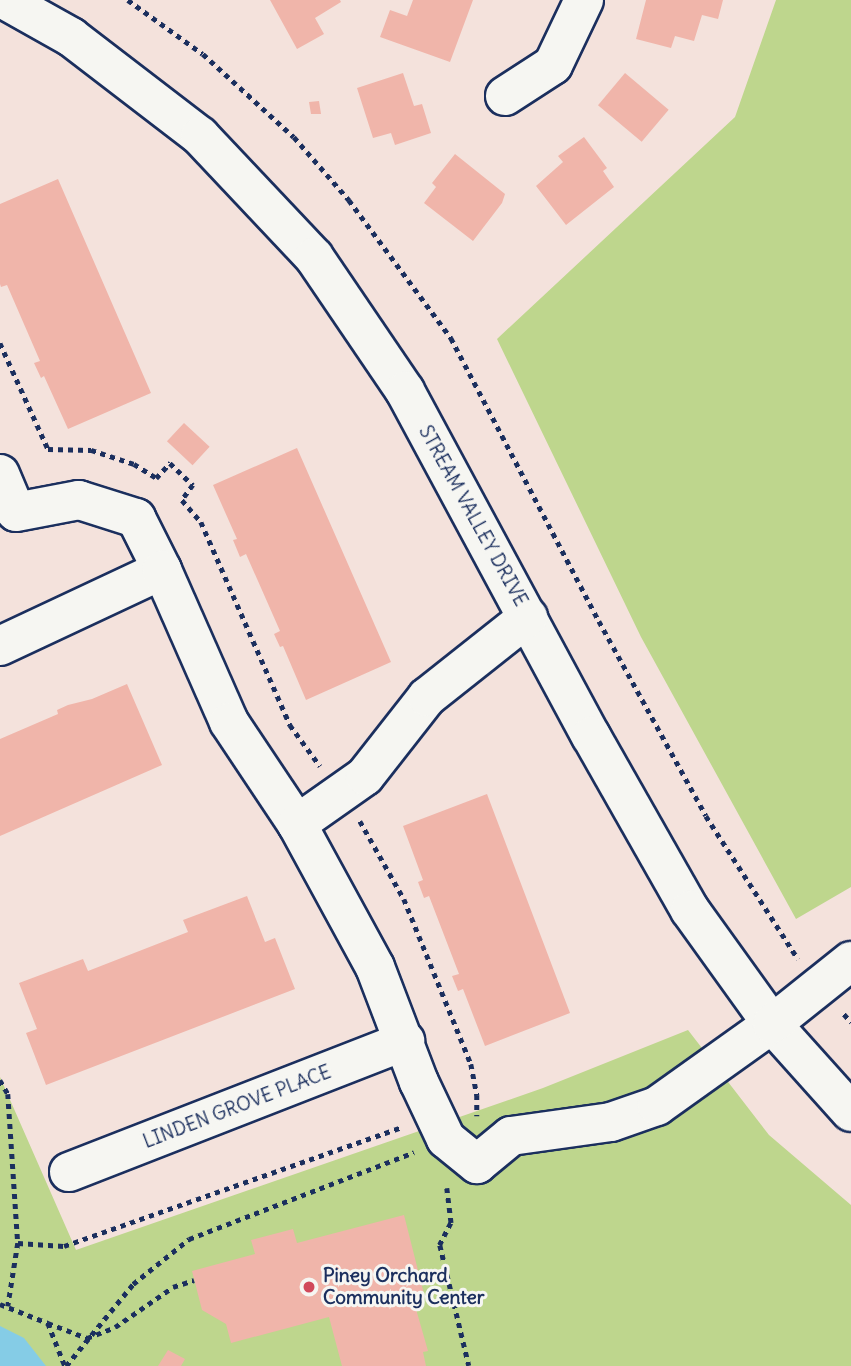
<!DOCTYPE html>
<html>
<head>
<meta charset="utf-8">
<style>
  body { margin:0 }
  #map { position:relative; width:851px; height:1366px; overflow:hidden; background:#f4e2dc; font-family:Delius,sans-serif }
  div>[style] { position:absolute }
  [style*='--x'] { left:calc(var(--x)*1px); top:calc(var(--y)*1px); width:calc(var(--w)*1px); rotate:calc(var(--a)*1deg) }
  .green>* { inset:0; background:#bed68d }
  .water>* { inset:0; background:#85cce6 }
  .building>* { inset:0; background:#f0b5aa; transform-origin:0 0 }
  .path>* { height:4.5px; margin-top:-2.25px; transform-origin:0; background:repeating-linear-gradient(90deg,#1b2f5e 0 5px,transparent 0 10px) }
  .roads { filter:drop-shadow(2px 0 #1b2f5e) drop-shadow(-2px 0 #1b2f5e) drop-shadow(0 2px #1b2f5e) drop-shadow(0 -2px #1b2f5e) }
  .minor>* { height:38px; margin:-19px; padding:0 19px; transform-origin:19px; border-radius:19px; background:#f6f6f2 }
  .dots>* { width:19px; height:19px; translate:-50% -50%; box-sizing:border-box; border:4px solid #f6f6f2; border-radius:50% }
  span { translate:-50% -50%; white-space:nowrap; text-align:center; line-height:1.15; -webkit-text-stroke:6px #f6f6f2; paint-order:stroke }
  .street-label { font-size:19px; color:#1b2f5e }
  .poi-label { font-size:19px; color:#1b2f5e; font-weight:700 }
  .left { translate:0 -50%; text-align:left }
</style>
</head>
<body>
<div id="map">
  <div class="green">
    <i style="clip-path:polygon(776px 0,851px 0,851px 887px,796px 919px,641px 637px,497px 339px,735px 117px)"></i>
    <i style="clip-path:polygon(688px 1030px,769px 1135px,851px 1205px,851px 1366px,0 1366px,0 1077px,76px 1250px,543px 1088px)"></i>
  </div>
  <div class="water">
    <i style="clip-path:polygon(0 1326px,24px 1338px,46px 1366px,0 1366px)"></i>
  </div>
  <div class="building">
    <i style="clip-path:polygon(270px 0,340px 0,341px 2px,315px 18px,324px 34px,297px 49px)"></i>
    <i style="clip-path:polygon(413px 0,473px 0,450px 62px,380px 37px,390px 10px,407px 16px)"></i>
    <i style="clip-path:polygon(646px 0,723px 0,718px 19px,702px 15px,694px 41px,675px 36px,671px 48px,636px 39px)"></i>
    <i style="clip-path:polygon(403px 73px,414px 106px,422px 104px,431px 133px,395px 145px,391px 133px,373px 138px,357px 88px)"></i>
    <i style="left:625px;top:73px;width:57px;height:42px;rotate:40deg"></i>
    <i style="clip-path:polygon(319px 101px,321px 114px,311px 114px,309px 102px)"></i>
    <i style="clip-path:polygon(584px 137px,607px 168px,603px 171px,614px 187px,566px 225px,536px 186px,563px 162px,558px 156px)"></i>
    <i style="clip-path:polygon(455px 154px,505px 194px,502px 203px,473px 241px,424px 203px,436px 187px,432px 183px)"></i>
    <i style="clip-path:polygon(58px 179px,151px 393px,68px 429px,44px 376px,41px 378px,34px 363px,40px 361px,7px 285px,1px 287px,0 284px,0 204px)"></i>
    <i style="left:184px;top:423px;width:35px;height:25px;rotate:43deg"></i>
    <i style="clip-path:polygon(297px 448px,391px 662px,306px 700px,283px 646px,280px 647px,274px 634px,280px 631px,246px 554px,240px 557px,233px 540px,237px 539px,213px 485px)"></i>
    <i style="clip-path:polygon(127px 684px,162px 765px,0 836px,0 739px,58px 714px,57px 710px,68px 705px,92px 699px)"></i>
    <i style="clip-path:polygon(487px 794px,570px 1013px,485px 1046px,463px 989px,458px 991px,452px 976px,459px 974px,429px 896px,424px 898px,418px 882px,423px 880px,403px 826px)"></i>
    <i style="clip-path:polygon(247px 896px,265px 942px,275px 938px,295px 989px,46px 1085px,26px 1033px,37px 1029px,19px 983px,83px 959px,88px 971px,188px 932px,183px 920px)"></i>
    <i style="clip-path:polygon(404px 1215px,424px 1294px,408px 1298px,412px 1310px,416px 1309px,428px 1351px,423px 1352px,426px 1366px,342px 1366px,329px 1317px,231px 1343px,226px 1324px,202px 1310px,192px 1271px,255px 1254px,251px 1240px,293px 1229px,297px 1243px)"></i>
    <i style="clip-path:polygon(168px 1350px,185px 1359px,181px 1366px,158px 1366px)"></i>
  </div>
  <div class="path">
    <i style="--x:128;--y:0;--w:92;--a:35.8"></i>
    <i style="--x:203;--y:54;--w:123;--a:42.4"></i>
    <i style="--x:294;--y:137;--w:84;--a:48.9"></i>
    <i style="--x:349;--y:200;--w:172;--a:53.5"></i>
    <i style="--x:451;--y:338;--w:319;--a:62.4"></i>
    <i style="--x:599;--y:621;--w:222;--a:61.2"></i>
    <i style="--x:706;--y:816;--w:170;--a:57.2"></i>
    <i style="--x:0;--y:343;--w:116;--a:65.6"></i>
    <i style="--x:48;--y:449;--w:43;--a:1.3"></i>
    <i style="--x:91;--y:450;--w:45;--a:18"></i>
    <i style="--x:134;--y:464;--w:26;--a:32"></i>
    <i style="--x:156;--y:478;--w:21;--a:-47"></i>
    <i style="--x:170;--y:463;--w:32;--a:44"></i>
    <i style="--x:193;--y:485;--w:19;--a:126"></i>
    <i style="--x:182;--y:500;--w:29;--a:49"></i>
    <i style="--x:201;--y:522;--w:222;--a:66.3"></i>
    <i style="--x:290;--y:725;--w:51;--a:53.8"></i>
    <i style="--x:360;--y:821;--w:90;--a:60.6"></i>
    <i style="--x:404;--y:899;--w:178;--a:67.9"></i>
    <i style="--x:471;--y:1064;--w:32;--a:79"></i>
    <i style="--x:477;--y:1095;--w:21;--a:90"></i>
    <i style="--x:844;--y:1014;--w:11;--a:49"></i>
    <i style="--x:0;--y:1080;--w:16;--a:60"></i>
    <i style="--x:8;--y:1094;--w:149;--a:86.2"></i>
    <i style="--x:18;--y:1243;--w:64;--a:99"></i>
    <i style="--x:447;--y:1188;--w:35;--a:83"></i>
    <i style="--x:451;--y:1223;--w:25;--a:117"></i>
    <i style="--x:440;--y:1245;--w:124;--a:76.5"></i>
    <i style="--x:18;--y:1243;--w:46;--a:3.7"></i>
    <i style="--x:64;--y:1246;--w:358;--a:-19.4"></i>
    <i style="--x:0;--y:1304;--w:52;--a:21.6"></i>
    <i style="--x:48;--y:1323;--w:46;--a:68.4"></i>
    <i style="--x:48;--y:1323;--w:42;--a:21"></i>
    <i style="--x:87;--y:1338;--w:30;--a:-21"></i>
    <i style="--x:115;--y:1327;--w:70;--a:-34.6"></i>
    <i style="--x:173;--y:1287;--w:22;--a:-18"></i>
    <i style="--x:66;--y:1366;--w:106;--a:-50.7"></i>
    <i style="--x:133;--y:1284;--w:72;--a:-38.8"></i>
    <i style="--x:189;--y:1239;--w:241;--a:-21.1"></i>
  </div>
  <div class="roads">
    <div class="minor">
      <i style="--x:5;--y:0;--w:76;--a:29.3"></i>
      <i style="--x:71;--y:37;--w:163;--a:37.5"></i>
      <i style="--x:200;--y:136;--w:166;--a:46.7"></i>
      <i style="--x:314;--y:257;--w:162;--a:55.8"></i>
      <i style="--x:405;--y:391;--w:392;--a:61.7"></i>
      <i style="--x:591;--y:736;--w:200;--a:60.4"></i>
      <i style="--x:690;--y:910;--w:140;--a:54.3"></i>
      <i style="--x:772;--y:1024;--w:118;--a:48.1"></i>
      <i style="--x:505;--y:96;--w:57;--a:-32.9"></i>
      <i style="--x:553;--y:65;--w:72;--a:-64.5"></i>
      <i style="--x:0;--y:474;--w:41;--a:67.2"></i>
      <i style="--x:16;--y:512;--w:64;--a:-10.8"></i>
      <i style="--x:79;--y:500;--w:60;--a:17.5"></i>
      <i style="--x:136;--y:518;--w:58;--a:63.4"></i>
      <i style="--x:162;--y:570;--w:179;--a:154.9"></i>
      <i style="--x:162;--y:570;--w:166;--a:66.2"></i>
      <i style="--x:229;--y:722;--w:123;--a:56.3"></i>
      <i style="--x:297;--y:824;--w:163;--a:61.4"></i>
      <i style="--x:375;--y:967;--w:123;--a:69.1"></i>
      <i style="--x:419;--y:1082;--w:63;--a:64.7"></i>
      <i style="--x:446;--y:1139;--w:40;--a:39"></i>
      <i style="--x:477;--y:1164;--w:44;--a:-39.5"></i>
      <i style="--x:511;--y:1136;--w:101;--a:-8"></i>
      <i style="--x:611;--y:1122;--w:49;--a:-19.2"></i>
      <i style="--x:657;--y:1106;--w:141;--a:-35.5"></i>
      <i style="--x:772;--y:1024;--w:101;--a:-38.6"></i>
      <i style="--x:297;--y:824;--w:83;--a:-35.2"></i>
      <i style="--x:365;--y:776;--w:100;--a:-51.9"></i>
      <i style="--x:427;--y:697;--w:129;--a:-38.4"></i>
      <i style="--x:69;--y:1172;--w:361;--a:-21.3"></i>
    </div>
  </div>
  <div class="dots">
    <i style="left:309px;top:1287px;background:#d1495b"></i>
  </div>
  <div class="street-label">
    <span style="left:473px;top:516px;rotate:61deg">STREAM VALLEY DRIVE</span>
    <span style="left:237px;top:1107px;rotate:-21deg">LINDEN GROVE PLACE</span>
  </div>
  <div class="poi-label">
    <span class="left" style="left:323px;top:1287px">Piney Orchard<br>Community Center</span>
  </div>
</div>
</body>
</html>
